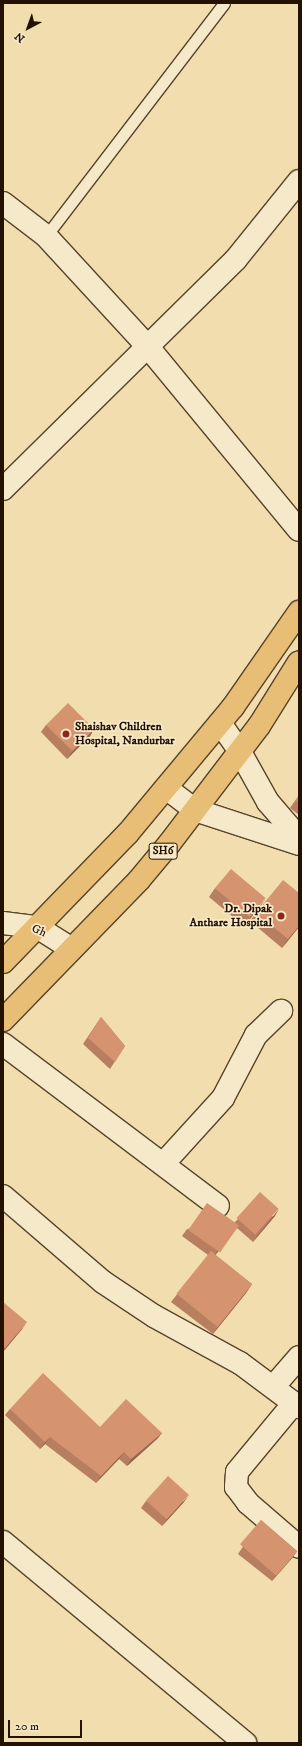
<!DOCTYPE html>
<html>
<head>
<meta charset="utf-8">
<style>
  body { margin:0 }
  #map { position:relative; width:302px; height:1746px; overflow:hidden; background:#f1ddad; font-family:"IM FELL DW Pica",serif }
  div>[style] { position:absolute }
  [style*='--x'] { left:calc(var(--x)*1px); top:calc(var(--y)*1px); width:calc(var(--w)*1px); rotate:calc(var(--a)*1deg) }
  .roads { filter:drop-shadow(1px 0 #57442b) drop-shadow(-1px 0 #57442b) drop-shadow(0 1px #57442b) drop-shadow(0 -1px #57442b) }
  .service>* { height:11px; margin:-5.5px; padding:0 5.5px; transform-origin:5.5px; border-radius:5.5px; background:#f6e9ca }
  .minor>* { height:22px; margin:-11px; padding:0 11px; transform-origin:11px; border-radius:11px; background:#f6e9ca }
  .primary>* { height:22px; margin:-11px; padding:0 11px; transform-origin:11px; border-radius:11px; background:#e8be76 }
  .wall>* { inset:0; background:#b77e60 }
  .shaded-wall>* { inset:0; background:#95674e }
  .building>* { inset:0; background:#d59370; transform-origin:0 0 }
  .dots>* { width:11px; height:11px; translate:-50% -50%; box-sizing:border-box; border:2px solid #f6e9ca; border-radius:50% }
  span { translate:-50% -50%; white-space:nowrap; text-align:center; line-height:1.15; -webkit-text-stroke:3.5px #f6e9ca; paint-order:stroke }
  .shield-label span { padding:1px 3px; background:#f6e9ca; border:1px solid; border-radius:3px; -webkit-text-stroke-width:0 }
  .shield-label { font-size:11px; color:#241100; font-weight:700 }
  .poi-label { font-size:12px; color:#241100; font-weight:700 }
  .left { translate:0 -50%; text-align:left }
  .right { translate:-100% -50%; text-align:right }
  .street-label { font-size:12px; color:#241100 }
  .frame { position:absolute; inset:0; border:4px solid #241100; pointer-events:none }
  .north { position:absolute; left:8px; top:8px; width:40px; height:40px; -webkit-text-stroke:3px #f6e9ca; paint-order:stroke; rotate:221deg; font-size:11px; font-weight:700; line-height:16px; text-align:center; color:#241100 }
  .north::after { content:''; display:block; margin:auto; width:14px; height:18px; background:#241100; clip-path:polygon(50% 0,100% 100%,50% 72%,0 100%) }
  .scale { position:absolute; left:8px; top:1720px; width:74px; height:18px; box-sizing:border-box; border:2px solid #241100; border-top:0; padding-left:5px; font-size:12px; line-height:14px; white-space:nowrap; color:#241100; -webkit-text-stroke:3px #f6e9ca; paint-order:stroke }
</style>
</head>
<body>
<div id="map">
  <div class="roads">
    <div class="service">
      <i style="--x:46;--y:236;--w:293;--a:-52.6"></i>
    </div>
    <div class="minor">
      <i style="--x:3;--y:203;--w:54;--a:37.5"></i>
      <i style="--x:46;--y:236;--w:151;--a:47.4"></i>
      <i style="--x:148;--y:347;--w:237;--a:50.5"></i>
      <i style="--x:3;--y:489;--w:327;--a:-44.6"></i>
      <i style="--x:236;--y:259;--w:100;--a:-51.1"></i>
      <i style="--x:220;--y:723;--w:33;--a:55"></i>
      <i style="--x:239;--y:750;--w:60;--a:60.9"></i>
      <i style="--x:268;--y:802;--w:48;--a:49.3"></i>
      <i style="--x:166;--y:788;--w:36;--a:37"></i>
      <i style="--x:195;--y:810;--w:109;--a:18.1"></i>
      <i style="--x:3;--y:923;--w:34;--a:7"></i>
      <i style="--x:37;--y:927;--w:41;--a:32.2"></i>
      <i style="--x:3;--y:1044;--w:269;--a:37"></i>
      <i style="--x:163;--y:1164;--w:89;--a:-47.7"></i>
      <i style="--x:223;--y:1098;--w:71;--a:-62.4"></i>
      <i style="--x:256;--y:1035;--w:35;--a:-44"></i>
      <i style="--x:3;--y:1196;--w:132;--a:40.7"></i>
      <i style="--x:103;--y:1282;--w:61;--a:33.7"></i>
      <i style="--x:154;--y:1316;--w:98;--a:28.7"></i>
      <i style="--x:240;--y:1363;--w:74;--a:36.7"></i>
      <i style="--x:274;--y:1386;--w:38;--a:-49"></i>
      <i style="--x:294;--y:1403;--w:89;--a:129.6"></i>
      <i style="--x:237;--y:1472;--w:15;--a:94"></i>
      <i style="--x:236;--y:1487;--w:20;--a:53"></i>
      <i style="--x:248;--y:1503;--w:67;--a:40.8"></i>
      <i style="--x:3;--y:1542;--w:315;--a:39.7"></i>
    </div>
    <div class="primary">
      <i style="--x:3;--y:962;--w:180;--a:-45.9"></i>
      <i style="--x:128;--y:833;--w:164;--a:-50.2"></i>
      <i style="--x:233;--y:707;--w:116;--a:-55.2"></i>
      <i style="--x:3;--y:1020;--w:195;--a:-45.8"></i>
      <i style="--x:139;--y:880;--w:47;--a:-50.2"></i>
      <i style="--x:169;--y:844;--w:148;--a:-52.7"></i>
      <i style="--x:259;--y:726;--w:75;--a:-58"></i>
    </div>
  </div>
  <div class="wall">
    <i style="clip-path:polygon(46px 725px,94px 729px,90px 736px,67px 759px,41px 732px)"></i>
    <i style="clip-path:polygon(299px 795px,299px 815px,290px 808px)"></i>
    <i style="clip-path:polygon(215px 888px,260px 907px,244px 926px,209px 897px)"></i>
    <i style="clip-path:polygon(256px 913px,299px 927px,282px 948px,250px 921px)"></i>
    <i style="clip-path:polygon(101px 1017px,125px 1046px,110px 1069px,83px 1044px)"></i>
    <i style="clip-path:polygon(275px 1216px,253px 1242px,237px 1228px,215px 1255px,252px 1284px,246px 1293px,213px 1334px,171px 1302px,208px 1255px,182px 1236px,187px 1229px,235px 1222px,238px 1219px)"></i>
    <i style="clip-path:polygon(3px 1302px,22px 1329px,3px 1352px)"></i>
    <i style="clip-path:polygon(10px 1409px,100px 1427px,162px 1433px,157px 1439px,127px 1466px,119px 1459px,96px 1483px,45px 1444px,40px 1449px,5px 1415px)"></i>
    <i style="clip-path:polygon(146px 1501px,184px 1502px,162px 1526px,141px 1508px)"></i>
    <i style="clip-path:polygon(261px 1520px,297px 1551px,293px 1557px,272px 1581px,238px 1554px)"></i>
  </div>
  <div class="shaded-wall">
    <i style="clip-path:polygon(94px 729px,90px 736px,67px 759px,72px 752px)"></i>
    <i style="clip-path:polygon(266px 898px,260px 907px,244px 926px,250px 918px)"></i>
    <i style="clip-path:polygon(299px 926px,299px 927px,282px 948px,288px 939px)"></i>
    <i style="clip-path:polygon(279px 1209px,275px 1216px,253px 1242px,258px 1235px)"></i>
    <i style="clip-path:polygon(239px 1225px,234px 1232px,213px 1258px,217px 1251px)"></i>
    <i style="clip-path:polygon(252px 1284px,246px 1293px,213px 1334px,219px 1325px)"></i>
    <i style="clip-path:polygon(27px 1322px,22px 1329px,3px 1352px,5px 1348px)"></i>
    <i style="clip-path:polygon(162px 1433px,157px 1439px,127px 1466px,131px 1459px)"></i>
    <i style="clip-path:polygon(50px 1437px,45px 1444px,40px 1449px,45px 1442px)"></i>
    <i style="clip-path:polygon(124px 1452px,119px 1459px,96px 1483px,101px 1476px)"></i>
    <i style="clip-path:polygon(189px 1495px,184px 1502px,162px 1526px,167px 1519px)"></i>
    <i style="clip-path:polygon(297px 1551px,293px 1557px,272px 1581px,277px 1574px)"></i>
  </div>
  <div class="building">
    <i style="left:68px;top:703px;width:37px;height:31px;rotate:45deg"></i>
    <i style="clip-path:polygon(299px 796px,299px 803px,296px 800px)"></i>
    <i style="left:231px;top:869px;width:45px;height:25px;rotate:40deg"></i>
    <i style="clip-path:polygon(283px 880px,299px 893px,299px 926px,288px 939px,256px 913px)"></i>
    <i style="clip-path:polygon(101px 1017px,125px 1046px,115px 1062px,88px 1038px)"></i>
    <i style="left:260px;top:1192px;width:25px;height:35px;rotate:42deg"></i>
    <i style="left:207px;top:1203px;width:39px;height:33px;rotate:35deg"></i>
    <i style="left:211px;top:1251px;width:53px;height:55px;rotate:39deg"></i>
    <i style="clip-path:polygon(3px 1302px,27px 1322px,5px 1348px,3px 1346px)"></i>
    <i style="clip-path:polygon(43px 1373px,100px 1427px,126px 1399px,162px 1433px,131px 1459px,124px 1452px,101px 1476px,50px 1437px,45px 1442px,10px 1409px)"></i>
    <i style="left:168px;top:1476px;width:28px;height:33px;rotate:42deg"></i>
    <i style="left:261px;top:1520px;width:48px;height:32px;rotate:41deg"></i>
  </div>
  <div class="dots">
    <i style="left:66px;top:734px;background:#8f2418"></i>
    <i style="left:281px;top:916px;background:#8f2418"></i>
  </div>
  <div class="shield-label">
    <span style="left:163px;top:851px">SH6</span>
  </div>
  <div class="poi-label">
    <span class="left" style="left:75px;top:734px">Shaishav Children<br>Hospital, Nandurbar</span>
    <span class="right" style="left:272px;top:916px">Dr. Dipak<br>Anthare Hospital</span>
  </div>
  <div class="street-label">
    <span style="left:39px;top:931px;rotate:23deg">Gh</span>
  </div>
  <div class="frame"></div>
  <div class="north">N</div>
  <div class="scale">20 m</div>
</div>
</body>
</html>
